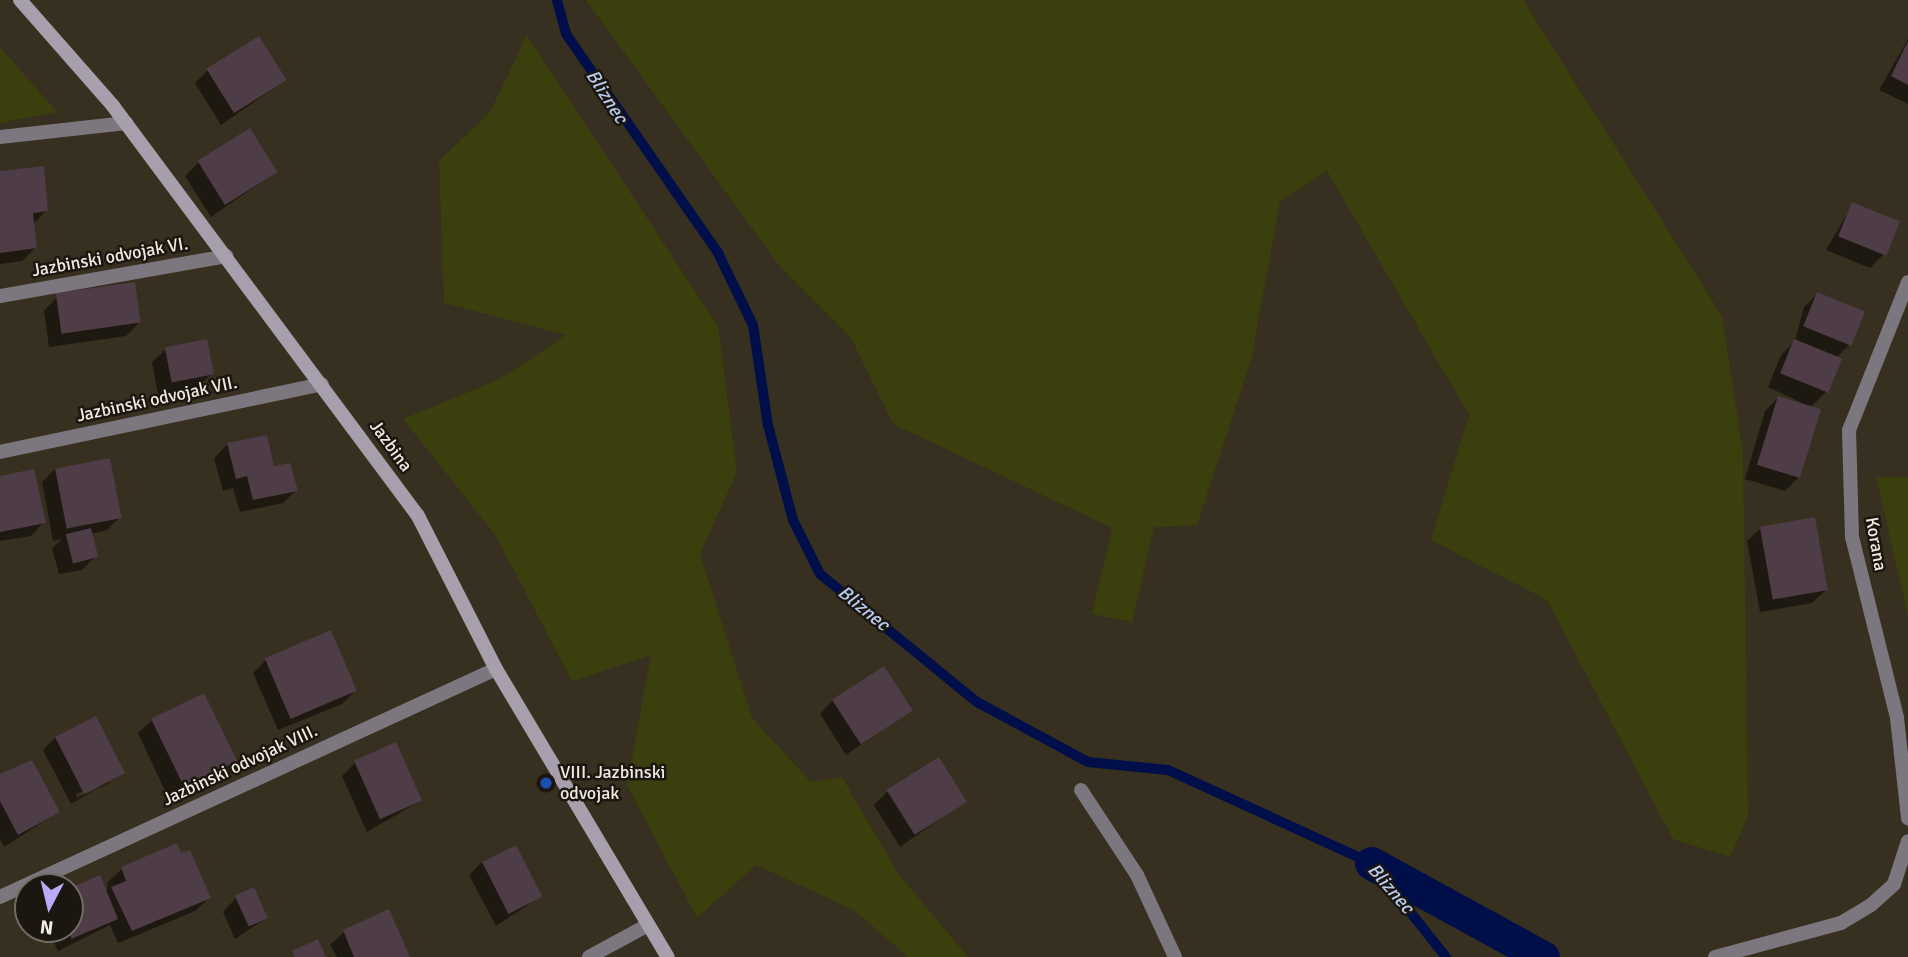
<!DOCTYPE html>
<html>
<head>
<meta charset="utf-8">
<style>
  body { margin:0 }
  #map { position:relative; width:1908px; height:957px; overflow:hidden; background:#372f1f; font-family:Signika,sans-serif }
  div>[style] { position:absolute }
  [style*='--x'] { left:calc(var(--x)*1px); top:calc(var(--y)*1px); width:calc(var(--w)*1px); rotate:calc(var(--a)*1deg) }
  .green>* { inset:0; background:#3b3e0d }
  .shadow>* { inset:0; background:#0007 }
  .stream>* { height:10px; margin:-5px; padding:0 5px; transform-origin:5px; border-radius:5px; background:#000e4a }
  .canal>* { height:33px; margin:-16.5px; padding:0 16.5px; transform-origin:16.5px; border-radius:16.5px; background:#000e4a }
  .building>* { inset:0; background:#4e3c46; transform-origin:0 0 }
  .lane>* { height:14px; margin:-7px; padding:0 7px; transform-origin:7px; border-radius:7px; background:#7c777e }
  .street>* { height:14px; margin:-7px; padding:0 7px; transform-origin:7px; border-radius:7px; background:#7c777e }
  .secondary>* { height:14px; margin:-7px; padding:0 7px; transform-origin:7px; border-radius:7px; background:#a79fab }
  .dots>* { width:19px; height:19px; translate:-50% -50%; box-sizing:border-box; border:4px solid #1b1710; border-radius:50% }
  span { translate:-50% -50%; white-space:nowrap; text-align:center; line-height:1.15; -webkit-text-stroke:5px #1b1710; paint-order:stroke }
  .street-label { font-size:18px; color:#f0eae0 }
  .poi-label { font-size:18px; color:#f0eae0 }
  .left { translate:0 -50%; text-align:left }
  .water-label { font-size:19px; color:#b8cbf1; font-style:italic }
  .north { position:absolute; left:14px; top:873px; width:70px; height:70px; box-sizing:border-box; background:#1b1710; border:2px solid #706b63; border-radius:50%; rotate:187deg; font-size:19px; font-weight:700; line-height:28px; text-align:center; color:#f0eae0 }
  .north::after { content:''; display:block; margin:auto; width:24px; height:32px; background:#b9abf7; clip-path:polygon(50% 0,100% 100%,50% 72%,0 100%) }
</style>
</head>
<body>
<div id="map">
  <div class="green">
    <i style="clip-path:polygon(586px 0,1523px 0,1722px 316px,1743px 454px,1748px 817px,1730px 857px,1673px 839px,1547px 600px,1431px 540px,1469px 415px,1327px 171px,1280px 202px,1251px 360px,1197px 525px,1154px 527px,1132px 622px,1092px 614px,1112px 528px,893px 424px,851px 338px,781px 268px)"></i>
    <i style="clip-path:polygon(527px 35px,718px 326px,737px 472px,700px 554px,752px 718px,811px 782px,842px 777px,897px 872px,968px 957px,908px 957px,854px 910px,756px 865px,697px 918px,627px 785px,651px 655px,572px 681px,496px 536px,403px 419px,500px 379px,566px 335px,444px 303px,439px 161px,490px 112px)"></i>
    <i style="clip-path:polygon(0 47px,57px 112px,0 123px)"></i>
    <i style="clip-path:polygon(1876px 477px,1908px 477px,1908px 616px)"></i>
  </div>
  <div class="shadow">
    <i style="clip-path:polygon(1908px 39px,1908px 104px,1879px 90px)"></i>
    <i style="clip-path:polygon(208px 70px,285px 80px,221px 125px,195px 83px)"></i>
    <i style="clip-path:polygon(198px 163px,276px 172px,211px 217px,185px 176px)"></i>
    <i style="clip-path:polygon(0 173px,46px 211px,33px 224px,36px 247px,22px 261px,0 264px)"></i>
    <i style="clip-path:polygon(1853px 204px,1884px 254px,1870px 268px,1826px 250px)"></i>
    <i style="clip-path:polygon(1817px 294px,1849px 345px,1836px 358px,1826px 392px,1811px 407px,1768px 387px,1781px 355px,1795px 341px,1804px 307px)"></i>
    <i style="clip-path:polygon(57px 297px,140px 322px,126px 336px,49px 347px,44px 311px)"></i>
    <i style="clip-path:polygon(166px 349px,212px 373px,198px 387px,158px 394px,152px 362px)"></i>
    <i style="clip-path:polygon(1779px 397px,1819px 410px,1798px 478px,1785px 491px,1745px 479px,1765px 411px)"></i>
    <i style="clip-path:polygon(228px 444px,273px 468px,296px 490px,283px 503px,240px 512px,233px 488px,223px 491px,214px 458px)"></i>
    <i style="clip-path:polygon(56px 468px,120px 517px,107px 530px,91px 534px,96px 556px,82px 570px,59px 574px,52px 548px,62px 539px,53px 541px,42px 482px)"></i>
    <i style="clip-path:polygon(0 478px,44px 522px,31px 536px,0 541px)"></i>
    <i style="clip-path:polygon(1761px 528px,1826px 590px,1812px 603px,1760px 612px,1747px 541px)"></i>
    <i style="clip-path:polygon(266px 660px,355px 691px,342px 704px,278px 730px,253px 673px)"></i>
    <i style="clip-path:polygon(833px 700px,910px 710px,846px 755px,820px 714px)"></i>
    <i style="clip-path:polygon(152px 720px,235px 761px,222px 775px,167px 795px,138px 733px)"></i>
    <i style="clip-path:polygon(evenodd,56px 737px,123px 773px,71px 804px,43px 750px,56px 737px,109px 779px,109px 783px,77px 798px,76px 794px,109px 779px)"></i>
    <i style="clip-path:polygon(355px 763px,420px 801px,367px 832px,342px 776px)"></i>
    <i style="clip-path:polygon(0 776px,58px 812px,4px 847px,0 839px)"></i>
    <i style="clip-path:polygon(887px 792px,965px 801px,900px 847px,874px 805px)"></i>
    <i style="clip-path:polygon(176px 846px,209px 898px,195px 911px,118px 943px,110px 925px,58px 951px,48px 929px,70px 929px,70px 890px,99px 878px,106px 895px,108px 882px,122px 869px)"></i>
    <i style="clip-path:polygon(482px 862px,540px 897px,496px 926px,469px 875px)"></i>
    <i style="clip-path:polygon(236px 898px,266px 918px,235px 939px,223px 912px)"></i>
    <i style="clip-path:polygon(388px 911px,409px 957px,337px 957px,330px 945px,344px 932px)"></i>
  </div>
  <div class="stream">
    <i style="--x:557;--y:0;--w:35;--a:75"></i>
    <i style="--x:566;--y:34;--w:267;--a:55.2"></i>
    <i style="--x:718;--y:253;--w:80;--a:64.1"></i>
    <i style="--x:753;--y:325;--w:101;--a:81.5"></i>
    <i style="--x:768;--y:425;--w:98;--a:75.3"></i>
    <i style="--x:793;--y:520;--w:60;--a:63.4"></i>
    <i style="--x:820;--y:574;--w:203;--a:39.2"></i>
    <i style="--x:977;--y:702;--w:126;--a:28.4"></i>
    <i style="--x:1088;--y:762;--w:80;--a:5.7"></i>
    <i style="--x:1168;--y:770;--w:223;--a:24.6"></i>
    <i style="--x:1371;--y:863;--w:120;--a:51.4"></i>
  </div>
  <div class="canal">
    <i style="--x:1371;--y:863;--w:196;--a:28.7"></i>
  </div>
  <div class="building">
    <i style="left:259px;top:36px;width:52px;height:62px;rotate:58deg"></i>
    <i style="clip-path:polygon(1908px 41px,1908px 85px,1891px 76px)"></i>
    <i style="left:250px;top:128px;width:52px;height:62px;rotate:58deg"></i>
    <i style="clip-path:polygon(44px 166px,48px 211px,33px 213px,37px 248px,0 253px,0 171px)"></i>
    <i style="left:1852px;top:202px;width:52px;height:37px;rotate:22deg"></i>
    <i style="left:135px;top:282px;width:41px;height:80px;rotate:82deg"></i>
    <i style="left:1817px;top:292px;width:52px;height:37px;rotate:22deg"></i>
    <i style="left:207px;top:339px;width:36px;height:43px;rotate:79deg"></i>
    <i style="left:1794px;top:339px;width:52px;height:37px;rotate:22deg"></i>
    <i style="left:1778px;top:396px;width:45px;height:72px;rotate:17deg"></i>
    <i style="clip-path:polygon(267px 435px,274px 466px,290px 463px,298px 491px,253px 500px,247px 476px,236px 479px,227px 443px)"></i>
    <i style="left:110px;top:458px;width:61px;height:56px;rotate:79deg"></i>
    <i style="clip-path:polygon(34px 469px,46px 523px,0 532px,0 476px)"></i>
    <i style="left:1815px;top:517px;width:74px;height:56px;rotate:80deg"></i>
    <i style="left:91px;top:528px;width:30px;height:26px;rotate:76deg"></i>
    <i style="left:331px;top:630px;width:66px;height:72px;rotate:67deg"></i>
    <i style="left:884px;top:666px;width:53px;height:62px;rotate:57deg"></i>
    <i style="left:204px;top:693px;width:76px;height:59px;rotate:64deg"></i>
    <i style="left:96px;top:716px;width:64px;height:46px;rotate:63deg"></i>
    <i style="left:396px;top:742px;width:64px;height:46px;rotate:66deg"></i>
    <i style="left:939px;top:757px;width:53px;height:62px;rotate:58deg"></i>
    <i style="clip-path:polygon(32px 760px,60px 812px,18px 835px,0 801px,0 774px)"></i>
    <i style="clip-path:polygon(177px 843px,181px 853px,190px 850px,211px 898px,132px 931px,111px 887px,126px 881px,121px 867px)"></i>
    <i style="left:516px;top:845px;width:58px;height:38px;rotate:63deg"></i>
    <i style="clip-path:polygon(100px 875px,118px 919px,71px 939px,70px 888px)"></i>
    <i style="left:254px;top:887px;width:34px;height:21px;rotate:66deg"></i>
    <i style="clip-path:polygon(389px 909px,410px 957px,354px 957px,343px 930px)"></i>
    <i style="clip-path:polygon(318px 939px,326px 957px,295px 957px,292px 951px)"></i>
  </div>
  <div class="lane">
    <i style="--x:1081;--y:790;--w:102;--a:56.6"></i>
    <i style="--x:1137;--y:875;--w:90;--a:65.1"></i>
  </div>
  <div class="street">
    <i style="--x:0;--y:137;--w:127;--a:-6.3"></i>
    <i style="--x:1908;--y:282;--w:159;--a:111.7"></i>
    <i style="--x:1849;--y:430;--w:107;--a:88.4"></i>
    <i style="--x:1852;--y:537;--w:187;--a:76"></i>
    <i style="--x:1897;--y:718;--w:101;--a:83.7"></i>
    <i style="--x:0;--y:296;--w:230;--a:-10"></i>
    <i style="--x:0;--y:452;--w:329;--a:-11.9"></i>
    <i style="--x:0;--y:897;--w:546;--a:-24.69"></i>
    <i style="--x:589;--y:957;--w:65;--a:-28.5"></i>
    <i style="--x:1715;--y:957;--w:131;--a:-15.1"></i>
    <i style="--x:1841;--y:923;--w:35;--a:-31"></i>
    <i style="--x:1871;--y:905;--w:31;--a:-42"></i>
    <i style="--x:1894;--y:884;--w:45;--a:-72"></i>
  </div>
  <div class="secondary">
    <i style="--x:20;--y:0;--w:141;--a:48.7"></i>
    <i style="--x:113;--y:106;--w:511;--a:53.35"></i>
    <i style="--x:418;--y:516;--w:172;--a:63"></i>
    <i style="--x:496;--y:669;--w:335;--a:59.2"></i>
  </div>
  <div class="dots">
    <i style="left:546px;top:783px;background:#1a4fb4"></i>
  </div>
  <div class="street-label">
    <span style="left:110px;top:257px;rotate:-10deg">Jazbinski odvojak VI.</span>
    <span style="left:157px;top:399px;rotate:-12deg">Jazbinski odvojak VII.</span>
    <span style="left:391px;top:446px;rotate:54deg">Jazbina</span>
    <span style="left:1876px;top:544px;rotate:80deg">Korana</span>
    <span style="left:240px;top:765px;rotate:-25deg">Jazbinski odvojak VIII.</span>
  </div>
  <div class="poi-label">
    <span class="left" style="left:560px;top:783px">VIII. Jazbinski<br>odvojak</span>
  </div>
  <div class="water-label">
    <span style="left:606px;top:97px;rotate:57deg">Bliznec</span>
    <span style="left:863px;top:609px;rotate:39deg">Bliznec</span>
    <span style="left:1390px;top:889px;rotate:49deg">Bliznec</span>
  </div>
  <div class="north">N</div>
</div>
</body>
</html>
